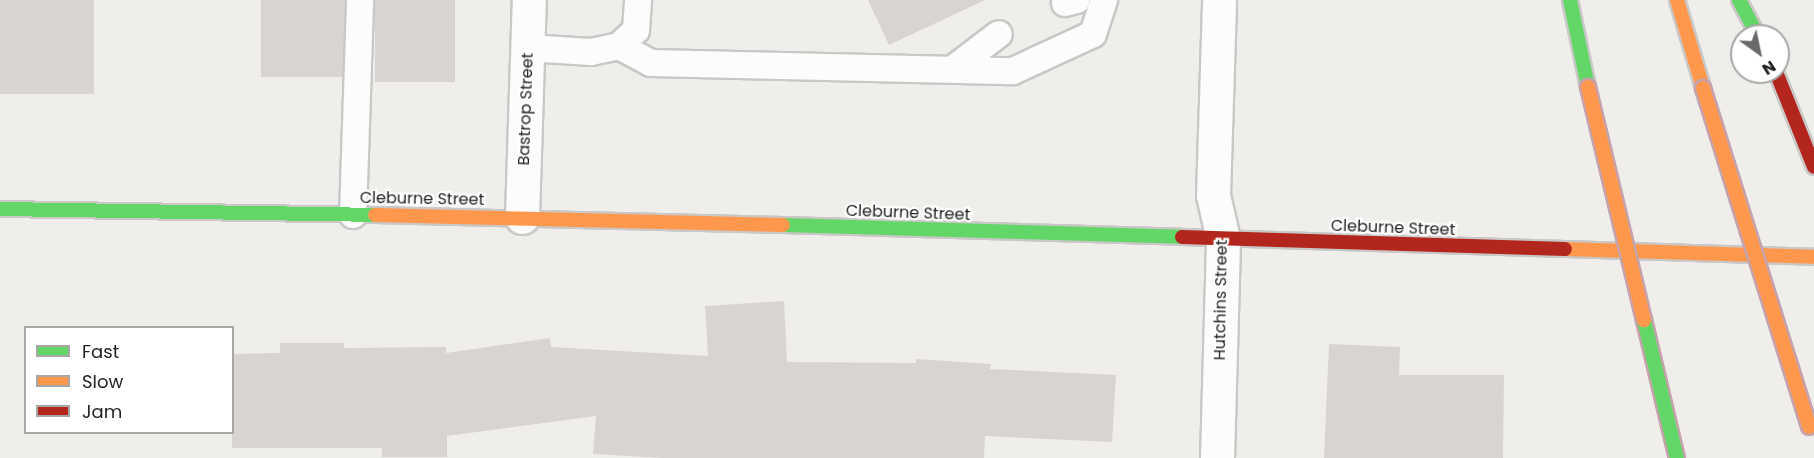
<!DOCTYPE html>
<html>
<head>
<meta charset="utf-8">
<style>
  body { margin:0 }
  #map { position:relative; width:1814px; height:458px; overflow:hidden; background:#f0eeeb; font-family:Poppins,sans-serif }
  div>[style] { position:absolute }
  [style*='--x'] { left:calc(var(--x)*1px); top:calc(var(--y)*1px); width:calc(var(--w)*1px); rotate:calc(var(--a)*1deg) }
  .building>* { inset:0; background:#d7d4d2; transform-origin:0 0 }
  .roads { filter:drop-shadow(2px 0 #c9c8c7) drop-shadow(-2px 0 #c9c8c7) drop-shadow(0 2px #c9c8c7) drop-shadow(0 -2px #c9c8c7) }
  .lane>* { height:26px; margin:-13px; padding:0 13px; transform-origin:13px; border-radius:13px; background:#fdfcfc }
  .street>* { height:33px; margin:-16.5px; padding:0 16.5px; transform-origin:16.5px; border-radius:16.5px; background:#fdfcfc }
  .fast>* { height:14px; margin:-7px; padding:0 7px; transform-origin:7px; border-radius:7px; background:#63d668 }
  .slow>* { height:14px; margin:-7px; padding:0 7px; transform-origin:7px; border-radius:7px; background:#ff974d }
  .jam>* { height:14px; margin:-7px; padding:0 7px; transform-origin:7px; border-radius:7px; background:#b3261e }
  .bridges { filter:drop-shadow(2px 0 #c5a2ac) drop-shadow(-2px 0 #c5a2ac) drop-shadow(0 2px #c5a2ac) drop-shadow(0 -2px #c5a2ac) }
  .fast-bridge>* { height:14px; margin:-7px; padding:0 7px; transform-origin:7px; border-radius:7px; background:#63d668 }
  .slow-bridge>* { height:14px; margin:-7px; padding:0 7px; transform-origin:7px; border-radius:7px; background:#ff974d }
  span { translate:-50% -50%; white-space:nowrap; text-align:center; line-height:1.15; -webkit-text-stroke:4.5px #fff; paint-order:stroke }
  .street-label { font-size:16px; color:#222 }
  .legend { position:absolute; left:24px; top:326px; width:210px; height:108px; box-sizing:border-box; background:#fff; border:2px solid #a7a7a7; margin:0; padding:8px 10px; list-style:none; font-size:18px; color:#222 }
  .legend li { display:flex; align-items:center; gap:12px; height:30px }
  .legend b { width:30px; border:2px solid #a7a7a7 }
  .north { position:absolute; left:1730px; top:24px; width:60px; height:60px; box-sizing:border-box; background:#fff; border:2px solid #a7a7a7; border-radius:50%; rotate:147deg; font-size:16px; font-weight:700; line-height:24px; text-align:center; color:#222 }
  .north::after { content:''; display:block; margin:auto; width:21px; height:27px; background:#6a6968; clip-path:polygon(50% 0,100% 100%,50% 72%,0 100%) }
</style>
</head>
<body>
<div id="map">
  <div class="building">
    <i style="left:0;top:0;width:94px;height:94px"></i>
    <i style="left:261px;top:0;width:84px;height:77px"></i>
    <i style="left:375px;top:0;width:80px;height:82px"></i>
    <i style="clip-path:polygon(868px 0,985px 0,889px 45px)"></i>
    <i style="clip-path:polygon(784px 301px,787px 362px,916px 363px,916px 359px,991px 364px,990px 369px,1116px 375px,1112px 442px,985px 436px,984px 458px,663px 458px,593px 454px,596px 416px,447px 436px,447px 457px,382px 457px,382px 448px,232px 448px,232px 354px,280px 353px,280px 343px,344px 343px,344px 348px,446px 347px,446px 353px,550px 338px,551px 347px,708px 356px,705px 306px)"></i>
    <i style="clip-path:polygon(1329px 344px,1400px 347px,1399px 375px,1504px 375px,1503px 458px,1324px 458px)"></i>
  </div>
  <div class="roads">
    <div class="lane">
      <i style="--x:1065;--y:3;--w:12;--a:-14"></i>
      <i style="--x:619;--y:46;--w:36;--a:28"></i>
      <i style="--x:651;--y:63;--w:362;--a:1.3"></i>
      <i style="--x:1013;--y:71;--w:88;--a:-24.8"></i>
      <i style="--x:1093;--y:34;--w:36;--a:-72"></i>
      <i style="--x:528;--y:48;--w:63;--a:3.6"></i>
      <i style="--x:591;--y:52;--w:29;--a:-12"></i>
      <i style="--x:619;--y:46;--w:23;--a:-43"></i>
      <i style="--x:636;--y:30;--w:30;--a:-86"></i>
      <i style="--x:954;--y:68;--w:56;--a:-37.1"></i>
      <i style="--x:353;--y:215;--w:215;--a:-88.1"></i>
    </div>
    <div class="street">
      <i style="--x:522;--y:217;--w:217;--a:-88.2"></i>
      <i style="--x:1217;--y:458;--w:219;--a:-88.4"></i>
      <i style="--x:1223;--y:239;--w:45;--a:-102.8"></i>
      <i style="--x:1213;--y:195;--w:195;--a:-88.2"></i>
    </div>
    <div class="fast">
      <i style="--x:1570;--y:0;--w:89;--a:78.3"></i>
      <i style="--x:1739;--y:0;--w:41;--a:62.2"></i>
      <i style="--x:0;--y:209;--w:375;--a:0.9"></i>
      <i style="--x:783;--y:225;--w:399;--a:1.7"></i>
    </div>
    <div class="slow">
      <i style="--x:1677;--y:0;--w:92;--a:73.5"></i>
      <i style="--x:375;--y:215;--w:408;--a:1.4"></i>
      <i style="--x:1565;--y:249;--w:249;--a:1.8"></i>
    </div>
    <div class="jam">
      <i style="--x:1776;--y:72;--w:102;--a:68.2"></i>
      <i style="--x:1182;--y:237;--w:383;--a:1.8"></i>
    </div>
  </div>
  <div class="bridges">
    <div class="fast-bridge">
      <i style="--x:1644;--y:320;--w:142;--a:76.6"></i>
    </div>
    <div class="slow-bridge">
      <i style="--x:1588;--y:87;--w:240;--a:76.5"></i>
      <i style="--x:1703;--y:88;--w:355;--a:72.6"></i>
    </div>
  </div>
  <div class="street-label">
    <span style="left:526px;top:109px;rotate:-88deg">Bastrop Street</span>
    <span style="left:422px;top:199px;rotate:1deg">Cleburne Street</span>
    <span style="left:908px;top:213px;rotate:2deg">Cleburne Street</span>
    <span style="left:1393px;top:228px;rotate:2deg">Cleburne Street</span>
    <span style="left:1221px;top:300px;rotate:-89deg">Hutchins Street</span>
  </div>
  <ul class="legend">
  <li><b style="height:8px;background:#63d668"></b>Fast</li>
  <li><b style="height:8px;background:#ff974d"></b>Slow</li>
  <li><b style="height:8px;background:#b3261e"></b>Jam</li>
  </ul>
  <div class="north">N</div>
</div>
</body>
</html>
